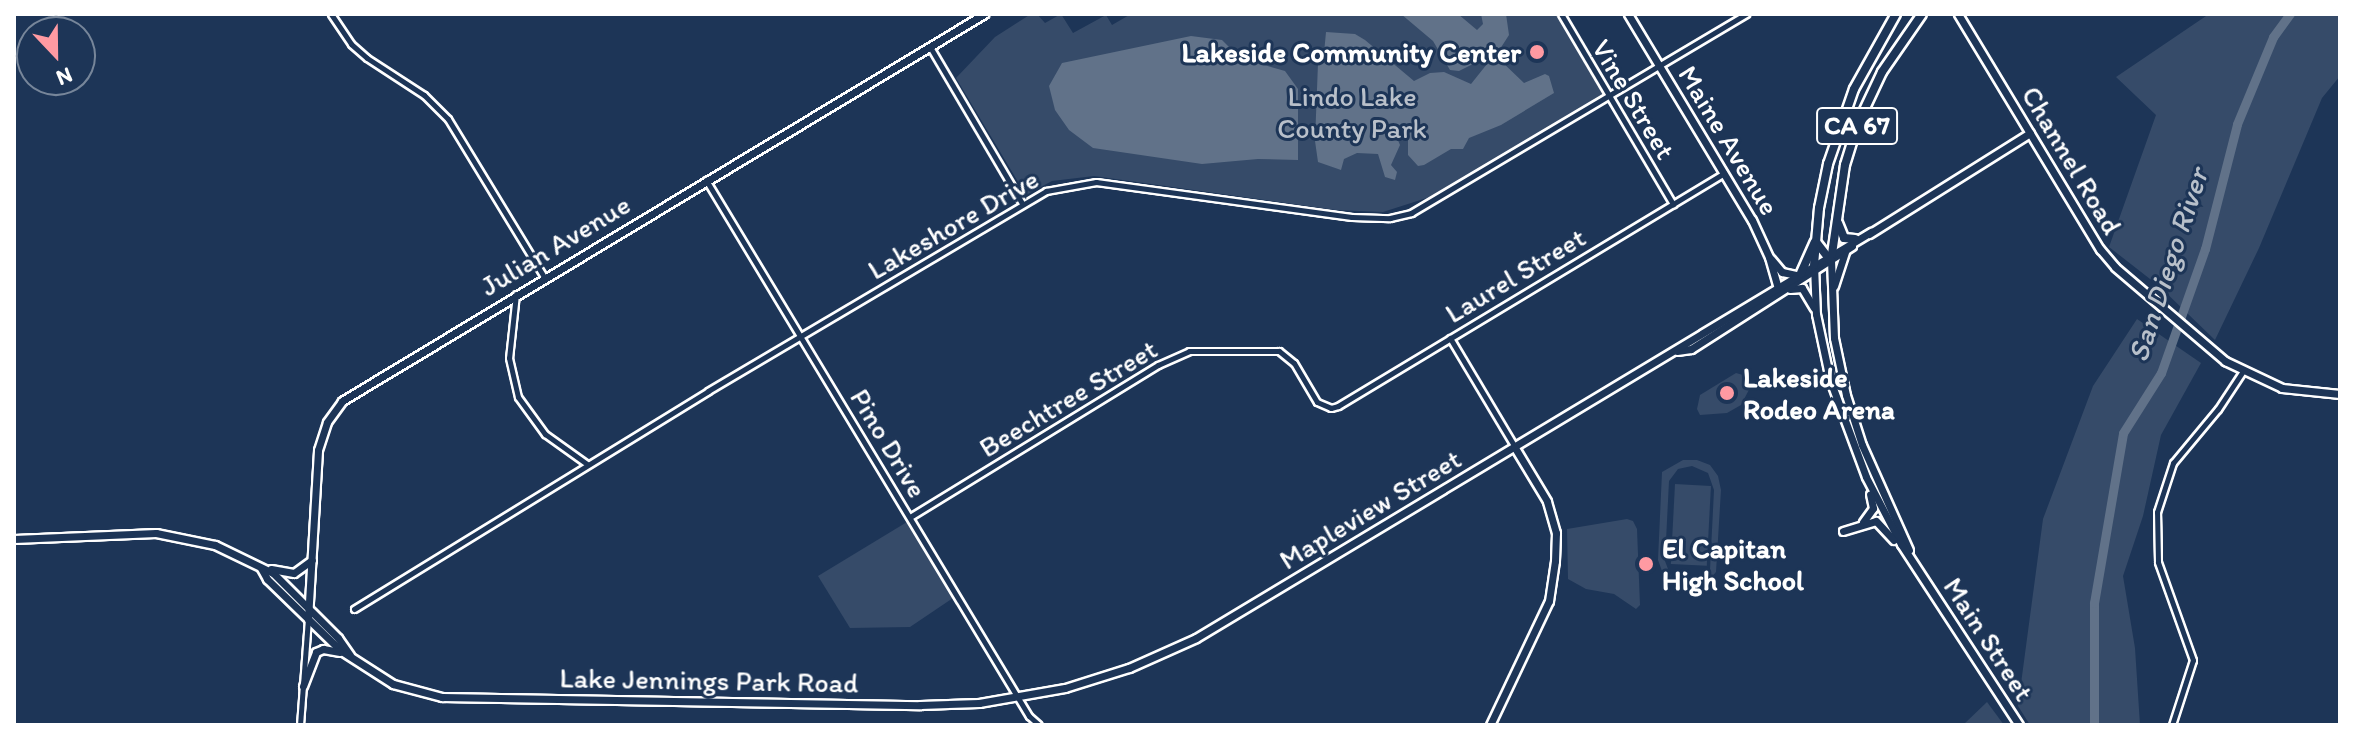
<!DOCTYPE html>
<html>
<head>
<meta charset="utf-8">
<style>
  body { margin:0 }
  #map { position:relative; width:2354px; height:739px; overflow:hidden; background:#1d3557; font-family:Itim,sans-serif }
  div>[style] { position:absolute }
  [style*='--x'] { left:calc(var(--x)*1px); top:calc(var(--y)*1px); width:calc(var(--w)*1px); rotate:calc(var(--a)*1deg) }
  .green>* { inset:0; background:#364b69; transform-origin:0 0 }
  .water>* { inset:0; background:#617289 }
  .river>* { height:9px; margin:-4.5px; padding:0 4.5px; transform-origin:4.5px; border-radius:4.5px; background:#617289 }
  .roads { filter:drop-shadow(2px 0 #fff) drop-shadow(-2px 0 #fff) drop-shadow(0 2px #fff) drop-shadow(0 -2px #fff) }
  .minor>* { height:5px; margin:-2.5px; padding:0 2.5px; transform-origin:2.5px; border-radius:2.5px; background:#1d3557 }
  .major>* { height:7px; margin:-3.5px; padding:0 3.5px; transform-origin:3.5px; border-radius:3.5px; background:#1d3557 }
  .highway>* { height:8px; margin:-4px; padding:0 4px; transform-origin:4px; border-radius:4px; background:#1d3557 }
  .dots>* { width:22px; height:22px; translate:-50% -50%; box-sizing:border-box; border:4px solid #1d3557; border-radius:50% }
  span { translate:-50% -50%; white-space:nowrap; text-align:center; line-height:1.15; -webkit-text-stroke:6px #1d3557; paint-order:stroke }
  .shield-label span { padding:2px 6px; background:#1d3557; border:2px solid; border-radius:6px; -webkit-text-stroke-width:0 }
  .shield-label { font-size:26px; color:#fff; font-weight:700 }
  .poi-label { font-size:28px; color:#fff; font-weight:700 }
  .right { translate:-100% -50%; text-align:right }
  .left { translate:0 -50%; text-align:left }
  .park-label { font-size:28px; color:#b9c0ca }
  .street-label { font-size:28px; color:#fff }
  .water-label { font-size:30px; color:#b8c0ca; font-style:italic }
  .frame { position:absolute; inset:0; border:16px solid #fff; pointer-events:none }
  .north { position:absolute; left:16px; top:16px; width:80px; height:80px; box-sizing:border-box; background:#1d3557; border:2px solid #77869a; border-radius:50%; rotate:158deg; font-size:22px; font-weight:700; line-height:32px; text-align:center; color:#fff }
  .north::after { content:''; display:block; margin:auto; width:28px; height:36px; background:#ff9aa2; clip-path:polygon(50% 0,100% 100%,50% 72%,0 100%) }
</style>
</head>
<body>
<div id="map">
  <div class="green">
    <i style="clip-path:polygon(1031px 14px,1037px 14px,1045px 23px,1061px 14px,1073px 33px,1106px 15px,1112px 25px,1131px 14px,1556px 14px,1604px 95px,1436px 195px,1383px 212px,1336px 210px,1094px 176px,1052px 181px,1026px 195px,956px 78px,995px 37px)"></i>
    <i style="clip-path:polygon(2209px 14px,2340px 14px,2340px 76px,2322px 98px,2259px 248px,2215px 340px,2159px 286px,2109px 247px,2156px 115px,2116px 77px)"></i>
    <i style="clip-path:polygon(2137px 319px,2201px 363px,2161px 435px,2143px 516px,2123px 576px,2135px 648px,2140px 725px,2030px 725px,2018px 706px,2043px 519px,2093px 386px)"></i>
    <i style="clip-path:polygon(1736px 373px,1750px 377px,1753px 382px,1741px 405px,1727px 413px,1700px 415px,1697px 409px,1700px 395px)"></i>
    <i style="clip-path:polygon(evenodd,1683px 460px,1697px 460px,1710px 465px,1718px 476px,1721px 490px,1716px 572px,1704px 586px,1687px 591px,1666px 582px,1658px 560px,1662px 472px,1683px 460px,1692px 466px,1708px 473px,1714px 490px,1710px 570px,1701px 581px,1687px 585px,1671px 577px,1665px 561px,1669px 481px,1678px 469px,1692px 466px)"></i>
    <i style="left:1675px;top:484px;width:36px;height:80px;rotate:3deg"></i>
    <i style="clip-path:polygon(1627px 519px,1633px 521px,1637px 529px,1640px 605px,1636px 609px,1614px 594px,1586px 589px,1568px 579px,1567px 529px)"></i>
    <i style="clip-path:polygon(907px 522px,953px 598px,910px 627px,850px 628px,818px 576px)"></i>
    <i style="clip-path:polygon(1987px 702px,2004px 725px,1963px 725px)"></i>
  </div>
  <div class="water">
    <i style="clip-path:polygon(1401px 14px,1458px 14px,1477px 30px,1483px 24px,1481px 14px,1506px 14px,1509px 35px,1500px 49px,1499px 59px,1524px 83px,1545px 74px,1549px 76px,1554px 93px,1501px 125px,1469px 138px,1463px 149px,1451px 149px,1424px 165px,1418px 166px,1408px 155px,1408px 139px,1397px 138px,1400px 145px,1391px 165px,1397px 172px,1395px 180px,1385px 177px,1378px 154px,1357px 153px,1344px 159px,1341px 170px,1318px 162px,1315px 141px,1318px 63px,1324px 53px,1326px 32px,1355px 34px,1365px 40px,1414px 81px,1430px 73px,1444px 72px,1471px 84px,1487px 64px,1485px 58px,1459px 71px,1450px 70px,1433px 41px)"></i>
    <i style="clip-path:polygon(1191px 36px,1222px 40px,1240px 58px,1285px 71px,1298px 89px,1298px 160px,1258px 159px,1202px 164px,1093px 148px,1069px 130px,1055px 110px,1049px 86px,1062px 63px)"></i>
  </div>
  <div class="river">
    <i style="--x:2094;--y:725;--w:122;--a:-90"></i>
    <i style="--x:2094;--y:603;--w:172;--a:-80.3"></i>
    <i style="--x:2123;--y:433;--w:71;--a:-57.7"></i>
    <i style="--x:2161;--y:373;--w:132;--a:-70.5"></i>
    <i style="--x:2205;--y:249;--w:129;--a:-75.6"></i>
    <i style="--x:2237;--y:124;--w:94;--a:-67.5"></i>
    <i style="--x:2273;--y:37;--w:29;--a:-54"></i>
  </div>
  <div class="roads">
    <div class="minor">
      <i style="--x:331;--y:14;--w:36;--a:56"></i>
      <i style="--x:351;--y:44;--w:21;--a:41"></i>
      <i style="--x:367;--y:58;--w:68;--a:33"></i>
      <i style="--x:424;--y:95;--w:34;--a:45"></i>
      <i style="--x:448;--y:119;--w:185;--a:58.7"></i>
      <i style="--x:1561;--y:14;--w:221;--a:59.5"></i>
      <i style="--x:930;--y:47;--w:181;--a:59.5"></i>
      <i style="--x:706;--y:180;--w:626;--a:58.93"></i>
      <i style="--x:1029;--y:716;--w:13;--a:42"></i>
      <i style="--x:516;--y:294;--w:64;--a:96.2"></i>
      <i style="--x:509;--y:358;--w:40;--a:77"></i>
      <i style="--x:518;--y:397;--w:46;--a:53.9"></i>
      <i style="--x:545;--y:434;--w:52;--a:35.5"></i>
      <i style="--x:1450;--y:338;--w:127;--a:59.2"></i>
      <i style="--x:910;--y:517;--w:291;--a:-31.5"></i>
      <i style="--x:1158;--y:365;--w:34;--a:-24"></i>
      <i style="--x:1189;--y:351;--w:90;--a:0"></i>
      <i style="--x:1279;--y:351;--w:19;--a:39"></i>
      <i style="--x:1294;--y:363;--w:45;--a:59.5"></i>
      <i style="--x:1317;--y:402;--w:15;--a:23"></i>
      <i style="--x:1331;--y:408;--w:7;--a:-16"></i>
      <i style="--x:1338;--y:406;--w:451;--a:-31.1"></i>
      <i style="--x:354;--y:609;--w:416;--a:-31.6"></i>
      <i style="--x:708;--y:391;--w:393;--a:-30.6"></i>
      <i style="--x:1046;--y:191;--w:51;--a:-10.2"></i>
      <i style="--x:1096;--y:182;--w:258;--a:7.8"></i>
      <i style="--x:1352;--y:217;--w:38;--a:2"></i>
      <i style="--x:1390;--y:218;--w:22;--a:-13"></i>
      <i style="--x:1411;--y:213;--w:390;--a:-30.7"></i>
      <i style="--x:300;--y:725;--w:106;--a:-85.7"></i>
      <i style="--x:2172;--y:725;--w:68;--a:-72.1"></i>
      <i style="--x:2193;--y:660;--w:104;--a:-109.7"></i>
      <i style="--x:2158;--y:562;--w:50;--a:-91.1"></i>
      <i style="--x:2157;--y:512;--w:52;--a:-71.9"></i>
      <i style="--x:2173;--y:463;--w:70;--a:-50.2"></i>
      <i style="--x:2218;--y:409;--w:45;--a:-56.7"></i>
    </div>
    <div class="major">
      <i style="--x:1628;--y:14;--w:240;--a:59"></i>
      <i style="--x:1752;--y:220;--w:41;--a:65.3"></i>
      <i style="--x:1769;--y:257;--w:32;--a:74"></i>
      <i style="--x:1958;--y:14;--w:275;--a:58.9"></i>
      <i style="--x:2100;--y:249;--w:23;--a:50"></i>
      <i style="--x:2115;--y:267;--w:145;--a:40.5"></i>
      <i style="--x:2225;--y:361;--w:63;--a:25.3"></i>
      <i style="--x:2282;--y:388;--w:58;--a:5.9"></i>
      <i style="--x:1869;--y:234;--w:190;--a:-32.1"></i>
      <i style="--x:1771;--y:259;--w:17;--a:50"></i>
      <i style="--x:1782;--y:272;--w:14;--a:12"></i>
      <i style="--x:1831;--y:260;--w:78;--a:87.8"></i>
      <i style="--x:1834;--y:338;--w:58;--a:78.1"></i>
      <i style="--x:1846;--y:395;--w:52;--a:72.3"></i>
      <i style="--x:1862;--y:445;--w:115;--a:65.9"></i>
      <i style="--x:1814;--y:265;--w:49;--a:87.7"></i>
      <i style="--x:1816;--y:314;--w:67;--a:78"></i>
      <i style="--x:1830;--y:380;--w:103;--a:69.6"></i>
      <i style="--x:1866;--y:477;--w:76;--a:62.4"></i>
      <i style="--x:1901;--y:544;--w:216;--a:56.9"></i>
      <i style="--x:1834;--y:286;--w:36;--a:-72"></i>
      <i style="--x:1790;--y:289;--w:12;--a:-5"></i>
      <i style="--x:1802;--y:288;--w:23;--a:59"></i>
      <i style="--x:1677;--y:351;--w:14;--a:-8"></i>
      <i style="--x:1691;--y:349;--w:191;--a:-32.6"></i>
      <i style="--x:1863;--y:522;--w:17;--a:-54"></i>
      <i style="--x:1873;--y:508;--w:14;--a:-102"></i>
      <i style="--x:1843;--y:531;--w:34;--a:-17"></i>
      <i style="--x:1876;--y:521;--w:26;--a:47"></i>
      <i style="--x:14;--y:539;--w:142;--a:-2.4"></i>
      <i style="--x:156;--y:533;--w:60;--a:11.5"></i>
      <i style="--x:215;--y:545;--w:64;--a:25.8"></i>
      <i style="--x:273;--y:573;--w:92;--a:45"></i>
      <i style="--x:338;--y:638;--w:21;--a:55"></i>
      <i style="--x:261;--y:568;--w:13;--a:61"></i>
      <i style="--x:267;--y:579;--w:102;--a:44.2"></i>
      <i style="--x:340;--y:650;--w:63;--a:32.7"></i>
      <i style="--x:393;--y:684;--w:51;--a:14.9"></i>
      <i style="--x:442;--y:697;--w:478;--a:1"></i>
      <i style="--x:920;--y:705;--w:59;--a:-1.9"></i>
      <i style="--x:979;--y:703;--w:87;--a:-9.9"></i>
      <i style="--x:1065;--y:688;--w:67;--a:-17.4"></i>
      <i style="--x:1129;--y:668;--w:73;--a:-24.1"></i>
      <i style="--x:1196;--y:638;--w:788;--a:-31.03"></i>
      <i style="--x:271;--y:569;--w:23;--a:10"></i>
      <i style="--x:294;--y:573;--w:22;--a:-36"></i>
      <i style="--x:308;--y:619;--w:169;--a:-86.6"></i>
      <i style="--x:318;--y:450;--w:29;--a:-72"></i>
      <i style="--x:327;--y:422;--w:26;--a:-54"></i>
      <i style="--x:342;--y:401;--w:750;--a:-31.08"></i>
      <i style="--x:303;--y:686;--w:36;--a:-69"></i>
      <i style="--x:316;--y:652;--w:8;--a:-23"></i>
      <i style="--x:323;--y:649;--w:17;--a:10"></i>
      <i style="--x:1490;--y:725;--w:137;--a:-64.6"></i>
      <i style="--x:1549;--y:601;--w:40;--a:-81.5"></i>
      <i style="--x:1555;--y:561;--w:28;--a:-88"></i>
      <i style="--x:1556;--y:533;--w:33;--a:-106"></i>
      <i style="--x:1547;--y:501;--w:62;--a:-121.1"></i>
    </div>
    <div class="highway">
      <i style="--x:1838;--y:223;--w:16;--a:68"></i>
      <i style="--x:1844;--y:238;--w:11;--a:5"></i>
      <i style="--x:1816;--y:242;--w:24;--a:52"></i>
      <i style="--x:1832;--y:254;--w:90;--a:-81.7"></i>
      <i style="--x:1845;--y:165;--w:44;--a:-72.8"></i>
      <i style="--x:1858;--y:123;--w:56;--a:-64.8"></i>
      <i style="--x:1882;--y:72;--w:70;--a:-55.4"></i>
      <i style="--x:1814;--y:265;--w:57;--a:-85"></i>
      <i style="--x:1819;--y:208;--w:45;--a:-78.4"></i>
      <i style="--x:1828;--y:164;--w:79;--a:-70.9"></i>
      <i style="--x:1854;--y:89;--w:86;--a:-60.8"></i>
      <i style="--x:1801;--y:273;--w:34;--a:-66"></i>
    </div>
  </div>
  <div class="dots">
    <i style="left:1537px;top:52px;background:#ff9aa2"></i>
    <i style="left:1727px;top:393px;background:#ff9aa2"></i>
    <i style="left:1646px;top:564px;background:#ff9aa2"></i>
  </div>
  <div class="shield-label">
    <span style="left:1857px;top:126px">CA 67</span>
  </div>
  <div class="poi-label">
    <span class="right" style="left:1521px;top:52px">Lakeside Community Center</span>
    <span class="left" style="left:1743px;top:393px">Lakeside<br>Rodeo Arena</span>
    <span class="left" style="left:1662px;top:564px">El Capitan<br>High School</span>
  </div>
  <div class="park-label">
    <span style="left:1352px;top:112px">Lindo Lake<br>County Park</span>
  </div>
  <div class="street-label">
    <span style="left:1634px;top:99px;rotate:59deg">Vine Street</span>
    <span style="left:1729px;top:140px;rotate:59deg">Maine Avenue</span>
    <span style="left:2072px;top:160px;rotate:59deg">Channel Road</span>
    <span style="left:953px;top:224px;rotate:-30deg">Lakeshore Drive</span>
    <span style="left:555px;top:245px;rotate:-31deg">Julian Avenue</span>
    <span style="left:1515px;top:275px;rotate:-31deg">Laurel Street</span>
    <span style="left:1068px;top:398px;rotate:-31deg">Beechtree Street</span>
    <span style="left:889px;top:443px;rotate:59deg">Pino Drive</span>
    <span style="left:1370px;top:509px;rotate:-31deg">Mapleview Street</span>
    <span style="left:1989px;top:639px;rotate:57deg">Main Street</span>
    <span style="left:709px;top:680px;rotate:1deg">Lake Jennings Park Road</span>
  </div>
  <div class="water-label">
    <span style="left:2168px;top:265px;rotate:-72deg">San Diego River</span>
  </div>
  <div class="frame"></div>
  <div class="north">N</div>
</div>
</body>
</html>
